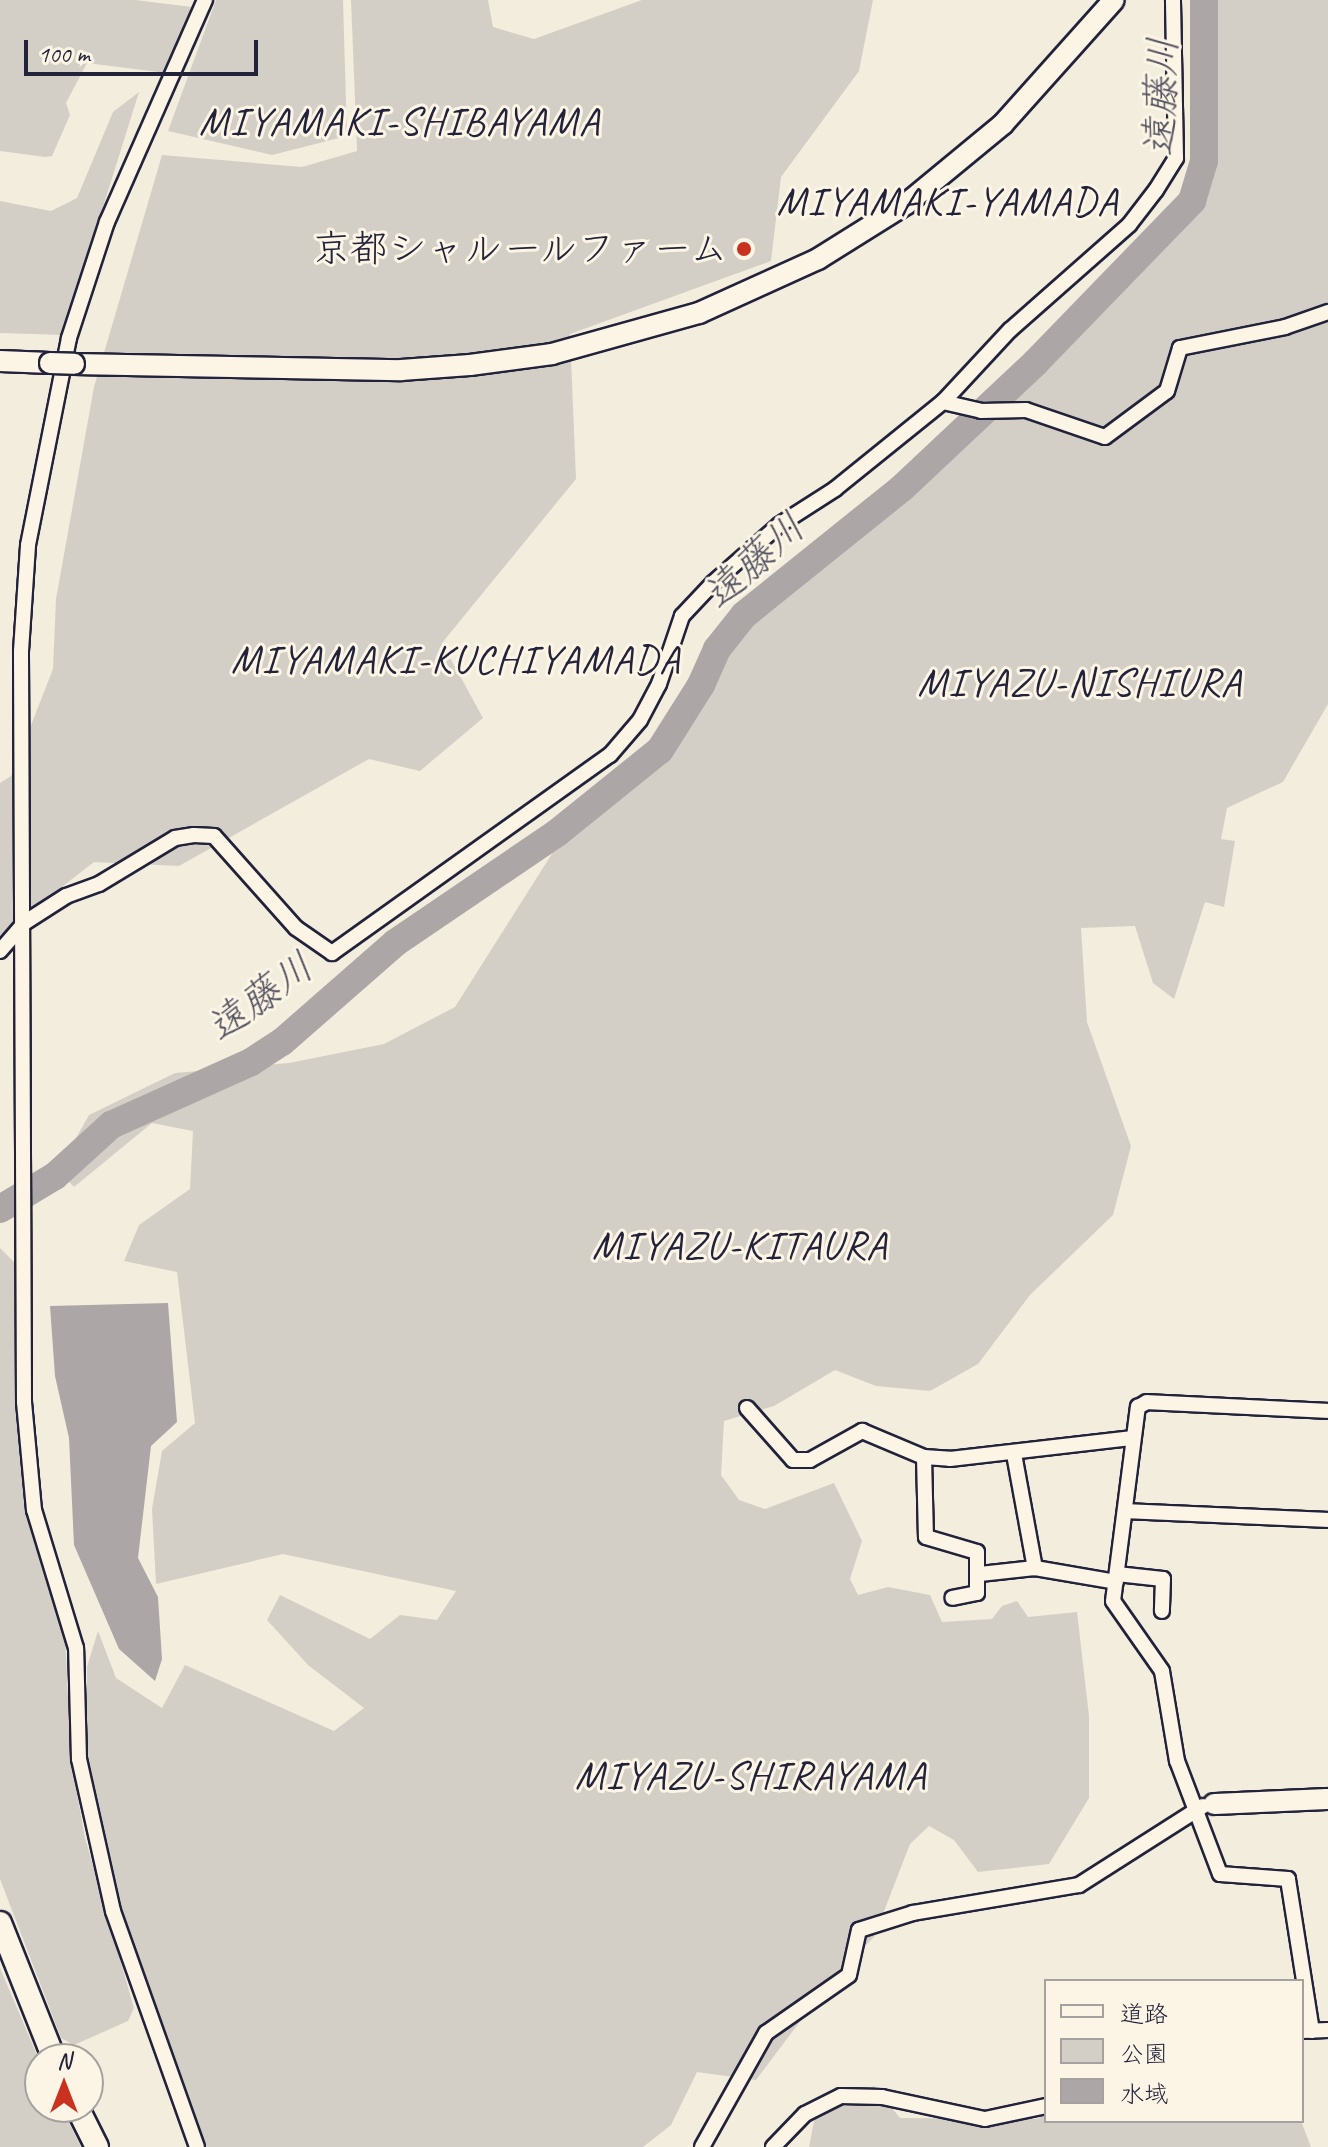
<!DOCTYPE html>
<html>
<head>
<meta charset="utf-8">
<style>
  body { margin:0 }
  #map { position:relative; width:1328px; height:2147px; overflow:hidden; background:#f3edde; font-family:Caveat,"Klee One",sans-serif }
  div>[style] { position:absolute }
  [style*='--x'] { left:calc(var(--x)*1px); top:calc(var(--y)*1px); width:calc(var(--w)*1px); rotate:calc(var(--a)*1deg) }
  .green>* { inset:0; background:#d4cfc6 }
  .water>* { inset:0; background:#aca7a6 }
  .river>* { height:28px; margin:-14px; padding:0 14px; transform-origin:14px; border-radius:14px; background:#aca7a6 }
  .roads { filter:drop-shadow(2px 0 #22223b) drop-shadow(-2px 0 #22223b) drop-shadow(0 2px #22223b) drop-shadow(0 -2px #22223b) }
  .street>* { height:14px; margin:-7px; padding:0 7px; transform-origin:7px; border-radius:7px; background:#fcf5e5 }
  .secondary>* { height:20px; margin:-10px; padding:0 10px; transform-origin:10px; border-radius:10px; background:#fcf5e5 }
  .primary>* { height:22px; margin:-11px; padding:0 11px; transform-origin:11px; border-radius:11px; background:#fcf5e5 }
  .bridges { filter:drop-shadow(2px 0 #22223b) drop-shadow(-2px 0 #22223b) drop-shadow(0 2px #22223b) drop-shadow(0 -2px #22223b) }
  .secondary-bridge>* { height:20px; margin:-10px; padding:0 10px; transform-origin:10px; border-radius:10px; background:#fcf5e5 }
  .dots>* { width:22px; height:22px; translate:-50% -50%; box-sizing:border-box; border:4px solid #fcf5e5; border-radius:50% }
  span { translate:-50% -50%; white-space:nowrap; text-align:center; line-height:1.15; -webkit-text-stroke:6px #fcf5e5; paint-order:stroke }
  .poi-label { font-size:38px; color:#22223b }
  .right { translate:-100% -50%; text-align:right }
  .water-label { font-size:40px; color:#525160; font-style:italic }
  .neighbourhood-label { font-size:40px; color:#22223b; letter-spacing:2px }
  .legend { position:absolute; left:1044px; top:1979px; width:260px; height:144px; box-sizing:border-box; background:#fcf5e5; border:2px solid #a5a1a1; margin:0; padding:10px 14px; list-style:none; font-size:24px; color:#22223b }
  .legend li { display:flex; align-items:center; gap:16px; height:40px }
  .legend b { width:40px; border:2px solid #a5a1a1 }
  .north { position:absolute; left:24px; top:2043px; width:80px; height:80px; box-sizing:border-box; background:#fcf5e5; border:2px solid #a5a1a1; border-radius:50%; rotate:0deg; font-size:22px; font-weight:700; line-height:32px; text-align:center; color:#22223b }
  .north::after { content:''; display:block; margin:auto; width:28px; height:36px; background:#c8321e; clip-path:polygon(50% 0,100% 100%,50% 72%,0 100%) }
  .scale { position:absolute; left:24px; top:40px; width:234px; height:36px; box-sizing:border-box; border:4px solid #22223b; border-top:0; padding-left:10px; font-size:24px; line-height:28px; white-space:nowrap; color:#22223b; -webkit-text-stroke:6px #fcf5e5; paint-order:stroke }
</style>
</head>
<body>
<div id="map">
  <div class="green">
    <i style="clip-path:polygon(0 0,135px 0,192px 7px,166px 73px,87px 63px,66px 103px,70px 115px,52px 156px,45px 157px,0 151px)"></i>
    <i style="clip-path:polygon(216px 0,343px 0,347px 136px,272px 155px,168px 131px)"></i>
    <i style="clip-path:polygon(351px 0,488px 0,493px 27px,534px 39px,642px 0,873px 0,859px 71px,781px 177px,771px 261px,570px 334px,576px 479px,442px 643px,483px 718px,420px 771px,369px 759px,179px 866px,94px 862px,0 935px,0 783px,11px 776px,53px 669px,56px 599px,94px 387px,162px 155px,302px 167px,357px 151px)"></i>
    <i style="clip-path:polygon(1210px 0,1328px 0,1328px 704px,1283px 782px,1227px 808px,1221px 839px,1235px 841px,1224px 907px,1205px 902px,1174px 999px,1153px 983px,1135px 926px,1081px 928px,1087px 1022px,1131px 1146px,1113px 1215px,1030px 1295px,978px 1364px,930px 1391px,876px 1386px,835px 1370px,774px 1406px,724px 1421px,721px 1475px,739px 1500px,765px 1509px,834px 1483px,862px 1541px,850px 1579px,858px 1595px,888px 1587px,930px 1595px,942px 1622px,992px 1619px,1002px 1606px,1017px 1601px,1028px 1617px,1077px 1612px,1089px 1716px,1089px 1798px,1049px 1864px,978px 1872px,954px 1840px,929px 1826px,910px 1844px,874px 1937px,832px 1979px,756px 2080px,697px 2072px,671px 2125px,643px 2147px,206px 2147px,135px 1956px,101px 1834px,87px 1758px,87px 1667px,98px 1631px,116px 1678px,162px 1708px,185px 1665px,334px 1731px,364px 1708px,308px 1665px,267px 1620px,280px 1595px,370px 1639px,400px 1615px,437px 1620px,456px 1591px,283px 1554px,156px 1584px,152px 1509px,162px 1451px,195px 1423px,177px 1272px,124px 1261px,139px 1225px,190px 1189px,193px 1131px,152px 1123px,74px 1187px,58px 1170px,89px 1115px,175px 1073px,289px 1063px,384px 1044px,455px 1007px,553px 852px,671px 754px,723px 654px,750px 619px,928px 476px,1043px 369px,1196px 210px,1210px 156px)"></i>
    <i style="clip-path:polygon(139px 92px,63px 335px,0 333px,0 201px,51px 211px,77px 198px,113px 112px)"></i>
    <i style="clip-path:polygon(0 1248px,16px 1264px,16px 1402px,26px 1511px,65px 1635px,71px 1760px,85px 1838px,134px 2008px,128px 2021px,74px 2045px,61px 2038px,0 1879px)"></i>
    <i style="clip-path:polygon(0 1968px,40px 2062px,40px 2107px,61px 2107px,81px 2147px,0 2147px)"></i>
    <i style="clip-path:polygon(874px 2086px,900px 2118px,1037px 2119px,1046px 2114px,1046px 2121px,1301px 2121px,1311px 2147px,809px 2147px,815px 2116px)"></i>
  </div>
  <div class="water">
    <i style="clip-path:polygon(168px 1303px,177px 1422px,151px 1446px,138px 1558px,158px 1597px,162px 1659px,155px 1681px,119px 1649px,74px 1545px,69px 1438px,55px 1376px,50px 1306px)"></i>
  </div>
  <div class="river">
    <i style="--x:0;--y:1209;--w:64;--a:-31"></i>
    <i style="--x:55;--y:1176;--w:76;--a:-42.3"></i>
    <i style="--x:111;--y:1125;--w:154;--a:-24.2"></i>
    <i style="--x:251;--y:1062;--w:37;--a:-33"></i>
    <i style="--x:282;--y:1042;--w:150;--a:-41.2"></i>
    <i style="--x:395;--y:943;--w:196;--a:-34.2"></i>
    <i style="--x:557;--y:833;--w:132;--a:-38.9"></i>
    <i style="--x:660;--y:750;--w:77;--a:-57.8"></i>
    <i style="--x:701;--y:685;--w:39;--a:-66"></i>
    <i style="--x:717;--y:649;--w:43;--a:-51.5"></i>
    <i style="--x:744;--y:615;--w:203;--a:-38.8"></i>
    <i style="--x:902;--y:488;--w:183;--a:-43.2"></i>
    <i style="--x:1035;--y:363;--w:226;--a:-45.9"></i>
    <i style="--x:1192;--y:201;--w:42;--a:-73.3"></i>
    <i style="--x:1204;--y:161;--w:161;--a:-90"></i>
  </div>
  <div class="roads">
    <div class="street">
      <i style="--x:943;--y:402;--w:39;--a:13"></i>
      <i style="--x:981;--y:411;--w:45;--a:-1.3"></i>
      <i style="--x:1026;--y:410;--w:83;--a:18.9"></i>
      <i style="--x:1105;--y:437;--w:77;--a:-36.6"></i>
      <i style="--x:1167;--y:391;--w:45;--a:-73.2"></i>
      <i style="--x:1180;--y:348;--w:107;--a:-11.3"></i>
      <i style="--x:1285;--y:327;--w:46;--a:-19.2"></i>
      <i style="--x:0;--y:951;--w:37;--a:-49"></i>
      <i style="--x:24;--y:923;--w:50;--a:-32.7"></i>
      <i style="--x:66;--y:896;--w:35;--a:-20"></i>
      <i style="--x:99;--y:884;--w:89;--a:-31.2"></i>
      <i style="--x:175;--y:838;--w:19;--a:-9"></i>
      <i style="--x:194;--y:835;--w:20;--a:3"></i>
      <i style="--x:214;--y:836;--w:123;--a:48.3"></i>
      <i style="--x:296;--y:928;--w:44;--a:34.8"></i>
      <i style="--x:332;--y:953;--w:341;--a:-35.5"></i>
      <i style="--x:610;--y:755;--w:46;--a:-49.4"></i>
      <i style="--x:640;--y:720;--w:41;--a:-62.2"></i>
      <i style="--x:659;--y:684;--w:72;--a:-71.3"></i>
      <i style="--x:682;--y:616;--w:45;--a:-46.8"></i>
      <i style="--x:713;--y:583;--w:88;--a:-41.3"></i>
      <i style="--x:779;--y:525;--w:67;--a:-32.7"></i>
      <i style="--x:835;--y:489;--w:139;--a:-38.9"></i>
      <i style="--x:943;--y:402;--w:98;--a:-47.1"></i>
      <i style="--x:1010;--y:330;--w:159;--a:-41.4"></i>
      <i style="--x:1129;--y:225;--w:44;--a:-52.4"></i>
      <i style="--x:1156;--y:190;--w:38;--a:-58"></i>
      <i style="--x:1176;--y:158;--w:158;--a:-91.1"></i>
      <i style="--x:747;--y:1408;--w:69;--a:48.5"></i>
      <i style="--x:793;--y:1460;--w:17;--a:0"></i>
      <i style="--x:810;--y:1460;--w:60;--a:-29.1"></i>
      <i style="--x:862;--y:1431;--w:67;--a:22.8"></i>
      <i style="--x:924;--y:1457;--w:26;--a:4"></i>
      <i style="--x:950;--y:1459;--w:182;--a:-6.6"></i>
      <i style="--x:1014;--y:1454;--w:116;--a:79.6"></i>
      <i style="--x:924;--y:1457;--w:80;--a:88.6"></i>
      <i style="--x:926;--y:1537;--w:53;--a:16.4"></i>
      <i style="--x:977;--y:1552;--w:41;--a:90"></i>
      <i style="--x:977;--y:1593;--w:25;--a:169"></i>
      <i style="--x:1125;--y:1511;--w:203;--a:2.5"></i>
      <i style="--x:980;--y:1574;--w:55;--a:-6.2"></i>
      <i style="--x:1035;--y:1568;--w:82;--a:9.8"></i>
      <i style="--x:1117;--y:1574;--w:46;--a:6.2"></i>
      <i style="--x:1163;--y:1579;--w:32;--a:92"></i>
      <i style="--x:1302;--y:2031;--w:26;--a:-2"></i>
      <i style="--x:1312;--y:2031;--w:154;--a:-99"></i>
      <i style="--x:1288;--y:1879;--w:68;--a:-175.8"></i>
      <i style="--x:1220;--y:1874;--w:121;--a:-110.8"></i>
      <i style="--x:1177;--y:1761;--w:91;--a:-99.5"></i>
      <i style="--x:1162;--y:1671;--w:85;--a:-125"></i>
      <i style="--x:1113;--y:1601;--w:196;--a:-82.7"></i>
      <i style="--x:1138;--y:1407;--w:10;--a:-29"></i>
      <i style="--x:1147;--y:1402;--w:181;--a:2.8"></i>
      <i style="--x:197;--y:2147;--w:251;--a:-109.6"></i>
      <i style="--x:113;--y:1911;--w:156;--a:-102.6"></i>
      <i style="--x:79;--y:1759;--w:111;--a:-91.5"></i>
      <i style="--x:76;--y:1648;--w:144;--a:-106.9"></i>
      <i style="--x:34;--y:1510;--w:108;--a:-95.3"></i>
      <i style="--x:24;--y:1402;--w:751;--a:-90.23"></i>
      <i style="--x:21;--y:651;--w:106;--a:-86.2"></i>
      <i style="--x:28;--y:545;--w:211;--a:-78.8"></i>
      <i style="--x:69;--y:338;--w:122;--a:-71.9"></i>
      <i style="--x:107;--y:222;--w:243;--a:-66.2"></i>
      <i style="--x:702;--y:2147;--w:131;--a:-60.7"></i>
      <i style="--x:766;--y:2033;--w:101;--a:-34.9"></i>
      <i style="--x:849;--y:1975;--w:46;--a:-77.5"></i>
      <i style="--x:859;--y:1930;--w:57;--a:-17.5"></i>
      <i style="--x:913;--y:1913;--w:168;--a:-9.6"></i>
      <i style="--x:1079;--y:1885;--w:147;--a:-32.5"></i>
      <i style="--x:773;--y:2147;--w:46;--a:-45.9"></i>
      <i style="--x:805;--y:2114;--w:40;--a:-26.6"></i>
      <i style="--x:841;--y:2096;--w:41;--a:1.4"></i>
      <i style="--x:882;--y:2097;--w:105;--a:12.1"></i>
      <i style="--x:985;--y:2119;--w:62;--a:-12"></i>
    </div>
    <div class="secondary">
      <i style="--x:0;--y:361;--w:50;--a:2.3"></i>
      <i style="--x:74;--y:364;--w:327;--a:1.1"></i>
      <i style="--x:401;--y:370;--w:69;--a:-4.1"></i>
      <i style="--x:470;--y:365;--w:83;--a:-7.6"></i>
      <i style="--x:552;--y:354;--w:153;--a:-15.6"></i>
      <i style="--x:699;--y:313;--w:131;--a:-24.4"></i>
      <i style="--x:818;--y:259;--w:104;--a:-32"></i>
      <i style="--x:906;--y:204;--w:126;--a:-39.5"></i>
      <i style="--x:1003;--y:124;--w:166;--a:-48.2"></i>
      <i style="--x:1214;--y:1804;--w:114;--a:-2.5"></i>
    </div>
    <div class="primary">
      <i style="--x:0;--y:1923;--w:146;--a:68.3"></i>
      <i style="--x:77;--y:2107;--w:45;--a:63.4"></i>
    </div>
  </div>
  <div class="bridges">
    <div class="secondary-bridge">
      <i style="--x:50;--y:363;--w:24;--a:2"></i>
    </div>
  </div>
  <div class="dots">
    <i style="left:744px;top:249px;background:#c8321e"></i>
  </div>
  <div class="poi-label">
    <span class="right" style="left:728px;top:249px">京都シャルールファーム</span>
  </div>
  <div class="water-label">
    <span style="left:1161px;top:97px;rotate:-88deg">遠藤川</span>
    <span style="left:754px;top:561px;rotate:-42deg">遠藤川</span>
    <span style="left:260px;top:997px;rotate:-36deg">遠藤川</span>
  </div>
  <div class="neighbourhood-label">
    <span style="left:400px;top:121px">MIYAMAKI-SHIBAYAMA</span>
    <span style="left:948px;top:201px">MIYAMAKI-YAMADA</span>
    <span style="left:456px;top:659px">MIYAMAKI-KUCHIYAMADA</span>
    <span style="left:1080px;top:682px">MIYAZU-NISHIURA</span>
    <span style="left:740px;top:1245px">MIYAZU-KITAURA</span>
    <span style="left:751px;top:1775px">MIYAZU-SHIRAYAMA</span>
  </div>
  <ul class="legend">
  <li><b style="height:10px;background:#fcf5e5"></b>道路</li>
  <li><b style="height:22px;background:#d4cfc6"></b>公園</li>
  <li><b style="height:22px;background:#aca7a6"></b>水域</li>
  </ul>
  <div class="north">N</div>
  <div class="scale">100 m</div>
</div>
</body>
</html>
